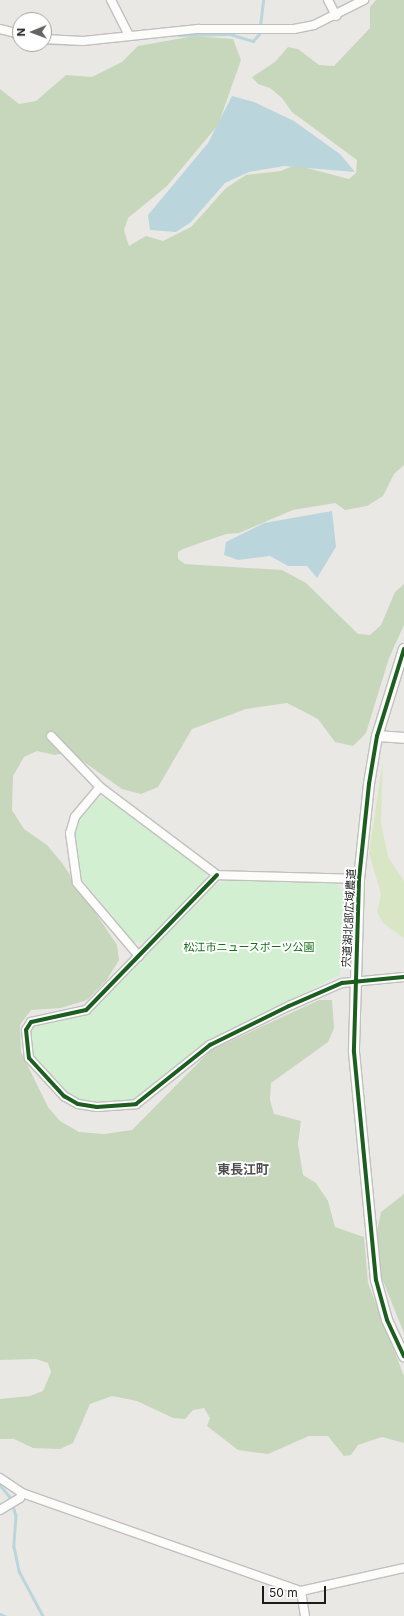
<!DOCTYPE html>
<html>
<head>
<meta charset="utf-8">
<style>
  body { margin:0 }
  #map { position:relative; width:404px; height:1616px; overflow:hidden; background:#eae8e5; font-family:Inter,"Noto Sans JP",sans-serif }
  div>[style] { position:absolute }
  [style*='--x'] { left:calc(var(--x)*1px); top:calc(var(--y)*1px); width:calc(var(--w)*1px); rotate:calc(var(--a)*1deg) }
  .grass>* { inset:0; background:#d8e6c5 }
  .forest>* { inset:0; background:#c7d7bc }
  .park>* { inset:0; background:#d3efd2 }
  .water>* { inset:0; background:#bad6dc }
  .stream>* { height:2.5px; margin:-1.25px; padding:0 1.25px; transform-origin:1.25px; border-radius:1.25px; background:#bad6dc }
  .roads { filter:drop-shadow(1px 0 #c1c0bf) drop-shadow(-1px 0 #c1c0bf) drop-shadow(0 1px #c1c0bf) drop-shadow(0 -1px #c1c0bf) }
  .minor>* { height:8px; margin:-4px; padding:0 4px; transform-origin:4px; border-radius:4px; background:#fcfcfb }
  .tertiary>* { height:10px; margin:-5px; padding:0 5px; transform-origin:5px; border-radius:5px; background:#fcfcfb }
  .cycleway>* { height:4px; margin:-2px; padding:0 2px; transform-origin:2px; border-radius:2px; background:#1b5e20 }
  span { translate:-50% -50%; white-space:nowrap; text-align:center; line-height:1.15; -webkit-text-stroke:3.5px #fff; paint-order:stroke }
  .street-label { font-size:11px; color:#1c1c1c }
  .park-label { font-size:11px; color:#127214 }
  .quarter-label { font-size:13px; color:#4f4f4f; font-weight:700 }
  .north { position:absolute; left:12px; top:12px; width:40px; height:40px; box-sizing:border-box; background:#fff; border:1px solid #a4a4a4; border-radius:50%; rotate:269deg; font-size:11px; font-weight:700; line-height:16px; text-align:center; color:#1c1c1c }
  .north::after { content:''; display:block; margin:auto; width:14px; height:18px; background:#646362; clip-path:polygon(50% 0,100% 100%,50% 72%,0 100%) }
  .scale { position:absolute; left:262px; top:1586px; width:64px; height:18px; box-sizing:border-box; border:2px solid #1c1c1c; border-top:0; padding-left:5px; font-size:12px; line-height:14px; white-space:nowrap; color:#1c1c1c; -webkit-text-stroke:3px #fff; paint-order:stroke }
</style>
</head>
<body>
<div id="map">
  <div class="grass">
    <i style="clip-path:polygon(383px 760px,381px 822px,388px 857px,404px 881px,404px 938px,383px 923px,377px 912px,381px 894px,369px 853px)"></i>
  </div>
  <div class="forest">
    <i style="clip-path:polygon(376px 0,404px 0,404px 465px,394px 474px,383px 496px,367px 506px,345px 510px,335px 503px,293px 510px,239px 533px,226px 534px,183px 549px,178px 552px,178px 559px,185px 564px,282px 570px,306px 583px,358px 634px,370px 635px,381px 625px,395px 592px,404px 584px,404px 625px,389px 658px,366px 733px,353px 746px,335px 742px,318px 719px,287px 703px,246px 709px,192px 729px,158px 787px,141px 794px,122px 789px,70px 752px,55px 755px,37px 751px,24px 757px,13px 776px,12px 810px,24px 829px,47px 845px,62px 863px,117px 945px,119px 960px,106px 981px,87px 1000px,61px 1008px,31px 1010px,20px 1025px,21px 1052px,48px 1107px,60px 1121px,79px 1132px,104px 1134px,132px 1130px,211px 1050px,319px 1000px,332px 1000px,334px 1028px,328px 1042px,271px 1083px,270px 1100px,274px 1114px,301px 1121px,298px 1144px,303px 1175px,316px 1183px,328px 1201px,335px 1227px,364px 1237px,368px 1283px,404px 1376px,404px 1443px,382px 1437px,358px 1445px,351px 1455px,344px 1456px,328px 1436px,309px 1436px,268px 1454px,238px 1450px,207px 1426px,210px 1418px,204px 1408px,193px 1410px,185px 1419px,173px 1418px,137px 1401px,112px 1396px,90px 1404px,73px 1443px,60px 1449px,33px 1448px,14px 1439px,0 1439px,0 1399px,30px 1396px,43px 1391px,51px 1372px,48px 1363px,36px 1359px,0 1360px,0 89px,19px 104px,36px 101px,66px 75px,92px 77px,122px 62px,138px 46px,194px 36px,233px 39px,241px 60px,218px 125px,167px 186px,128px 218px,124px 230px,129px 246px,146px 236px,163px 241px,191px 227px,226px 188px,246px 175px,281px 171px,295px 165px,349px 179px,356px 173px,357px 160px,292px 112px,282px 98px,270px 88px,258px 84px,252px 77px,275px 62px,288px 47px,298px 49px,319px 65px,334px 66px,370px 28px,370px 7px)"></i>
    <i style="clip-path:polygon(404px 1194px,404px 1333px,381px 1276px,376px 1236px,381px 1212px)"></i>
  </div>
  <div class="park">
    <i style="clip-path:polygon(109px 797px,204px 869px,206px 875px,205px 881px,144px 943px,132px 942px,78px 874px,73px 828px,97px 799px)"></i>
    <i style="clip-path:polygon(247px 879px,329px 882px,339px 886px,346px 900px,346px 915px,340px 975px,211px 1040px,133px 1101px,87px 1104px,72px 1098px,29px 1050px,27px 1033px,34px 1024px,83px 1015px,95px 1008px,214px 886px,227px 880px)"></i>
  </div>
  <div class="water">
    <i style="clip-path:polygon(232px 96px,254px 102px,294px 121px,340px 154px,355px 172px,284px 166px,249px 172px,225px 183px,191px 222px,176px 232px,150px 230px,148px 215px,208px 143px)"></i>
    <i style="clip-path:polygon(332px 511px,336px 547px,317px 578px,307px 566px,288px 566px,270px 556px,238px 560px,224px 555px,226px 542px,264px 523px)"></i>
  </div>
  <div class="stream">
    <i style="--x:178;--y:35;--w:52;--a:-1.1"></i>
    <i style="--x:230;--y:34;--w:24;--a:17"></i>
    <i style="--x:253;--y:41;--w:9;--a:-49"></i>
    <i style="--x:259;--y:34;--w:34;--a:-83"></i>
    <i style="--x:12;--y:36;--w:8;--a:14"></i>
    <i style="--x:46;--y:43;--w:23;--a:2"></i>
    <i style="--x:0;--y:1485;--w:16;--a:50"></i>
    <i style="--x:10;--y:1497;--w:19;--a:72"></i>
    <i style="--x:16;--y:1515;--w:32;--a:94"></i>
    <i style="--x:14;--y:1547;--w:25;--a:78"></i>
    <i style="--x:19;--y:1571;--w:51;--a:61.9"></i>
    <i style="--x:0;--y:1614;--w:5;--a:22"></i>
  </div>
  <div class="roads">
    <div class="minor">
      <i style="--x:111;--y:0;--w:39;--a:63"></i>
      <i style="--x:328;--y:0;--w:18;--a:63"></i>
      <i style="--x:0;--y:29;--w:21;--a:14"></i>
      <i style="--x:44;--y:39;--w:39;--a:3"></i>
      <i style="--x:83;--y:41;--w:116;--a:-6"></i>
      <i style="--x:198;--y:29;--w:96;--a:0"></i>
      <i style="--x:294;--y:29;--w:20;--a:-11"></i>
      <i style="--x:314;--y:25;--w:56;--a:-26.6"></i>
      <i style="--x:51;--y:736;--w:71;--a:46.1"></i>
      <i style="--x:100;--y:787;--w:146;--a:36.9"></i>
      <i style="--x:217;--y:875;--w:142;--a:1.6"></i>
      <i style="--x:100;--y:787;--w:39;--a:130"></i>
      <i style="--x:75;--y:817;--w:17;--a:107"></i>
      <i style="--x:70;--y:833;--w:50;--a:82"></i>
      <i style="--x:77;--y:883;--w:96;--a:49.7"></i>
      <i style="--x:217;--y:875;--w:188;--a:134.1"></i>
      <i style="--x:86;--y:1010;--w:56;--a:167.7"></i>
      <i style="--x:31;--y:1022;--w:9;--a:122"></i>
      <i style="--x:26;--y:1030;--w:28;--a:84"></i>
      <i style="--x:29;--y:1058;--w:52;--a:47.4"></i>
      <i style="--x:64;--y:1096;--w:16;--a:30"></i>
      <i style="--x:78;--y:1104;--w:19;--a:9"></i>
      <i style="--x:97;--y:1107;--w:39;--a:-4"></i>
      <i style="--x:136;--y:1104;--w:95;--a:-38.6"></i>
      <i style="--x:210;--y:1045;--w:88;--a:-26.3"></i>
      <i style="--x:289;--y:1006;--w:58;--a:-23.5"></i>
      <i style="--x:342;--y:983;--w:62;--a:-5.5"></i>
      <i style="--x:0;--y:1478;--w:27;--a:34"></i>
      <i style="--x:22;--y:1493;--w:296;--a:19.4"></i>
      <i style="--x:301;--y:1591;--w:106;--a:-12.6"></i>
      <i style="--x:0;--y:1510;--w:23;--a:-31"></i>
      <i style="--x:20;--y:1498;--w:5;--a:-68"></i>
      <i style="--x:301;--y:1591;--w:25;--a:81"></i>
    </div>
    <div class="tertiary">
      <i style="--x:404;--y:649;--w:91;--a:107.2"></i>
      <i style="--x:377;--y:736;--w:49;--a:99.5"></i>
      <i style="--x:369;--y:784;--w:96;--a:96"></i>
      <i style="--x:359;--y:879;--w:173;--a:91.7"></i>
      <i style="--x:354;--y:1052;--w:229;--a:84.5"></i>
      <i style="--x:376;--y:1280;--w:41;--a:74.6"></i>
      <i style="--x:387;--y:1320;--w:40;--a:65"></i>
      <i style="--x:377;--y:736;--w:27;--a:4"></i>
    </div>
  </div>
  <div class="cycleway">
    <i style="--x:404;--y:649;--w:91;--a:107.2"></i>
    <i style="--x:377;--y:736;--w:49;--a:99.5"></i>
    <i style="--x:369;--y:784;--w:96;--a:96"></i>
    <i style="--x:359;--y:879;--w:173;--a:91.7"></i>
    <i style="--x:354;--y:1052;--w:229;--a:84.5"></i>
    <i style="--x:376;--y:1280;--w:41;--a:74.6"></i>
    <i style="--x:387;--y:1320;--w:40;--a:65"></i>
    <i style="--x:217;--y:875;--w:188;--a:134.1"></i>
    <i style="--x:86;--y:1010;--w:56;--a:167.7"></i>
    <i style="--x:31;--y:1022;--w:9;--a:122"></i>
    <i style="--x:26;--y:1030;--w:28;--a:84"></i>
    <i style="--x:29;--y:1058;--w:52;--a:47.4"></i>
    <i style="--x:64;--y:1096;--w:16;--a:30"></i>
    <i style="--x:78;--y:1104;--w:19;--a:9"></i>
    <i style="--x:97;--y:1107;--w:39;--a:-4"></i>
    <i style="--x:136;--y:1104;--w:95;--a:-38.6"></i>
    <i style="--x:210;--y:1045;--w:88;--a:-26.3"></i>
    <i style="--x:289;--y:1006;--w:58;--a:-23.5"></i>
    <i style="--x:342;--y:983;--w:62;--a:-5.5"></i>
  </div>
  <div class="street-label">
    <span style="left:349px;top:918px;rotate:-87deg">宍道湖北部広域農道</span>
  </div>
  <div class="park-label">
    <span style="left:249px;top:947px">松江市ニュースポーツ公園</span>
  </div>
  <div class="quarter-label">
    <span style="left:243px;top:1169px">東長江町</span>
  </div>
  <div class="north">N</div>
  <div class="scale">50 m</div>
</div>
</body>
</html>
